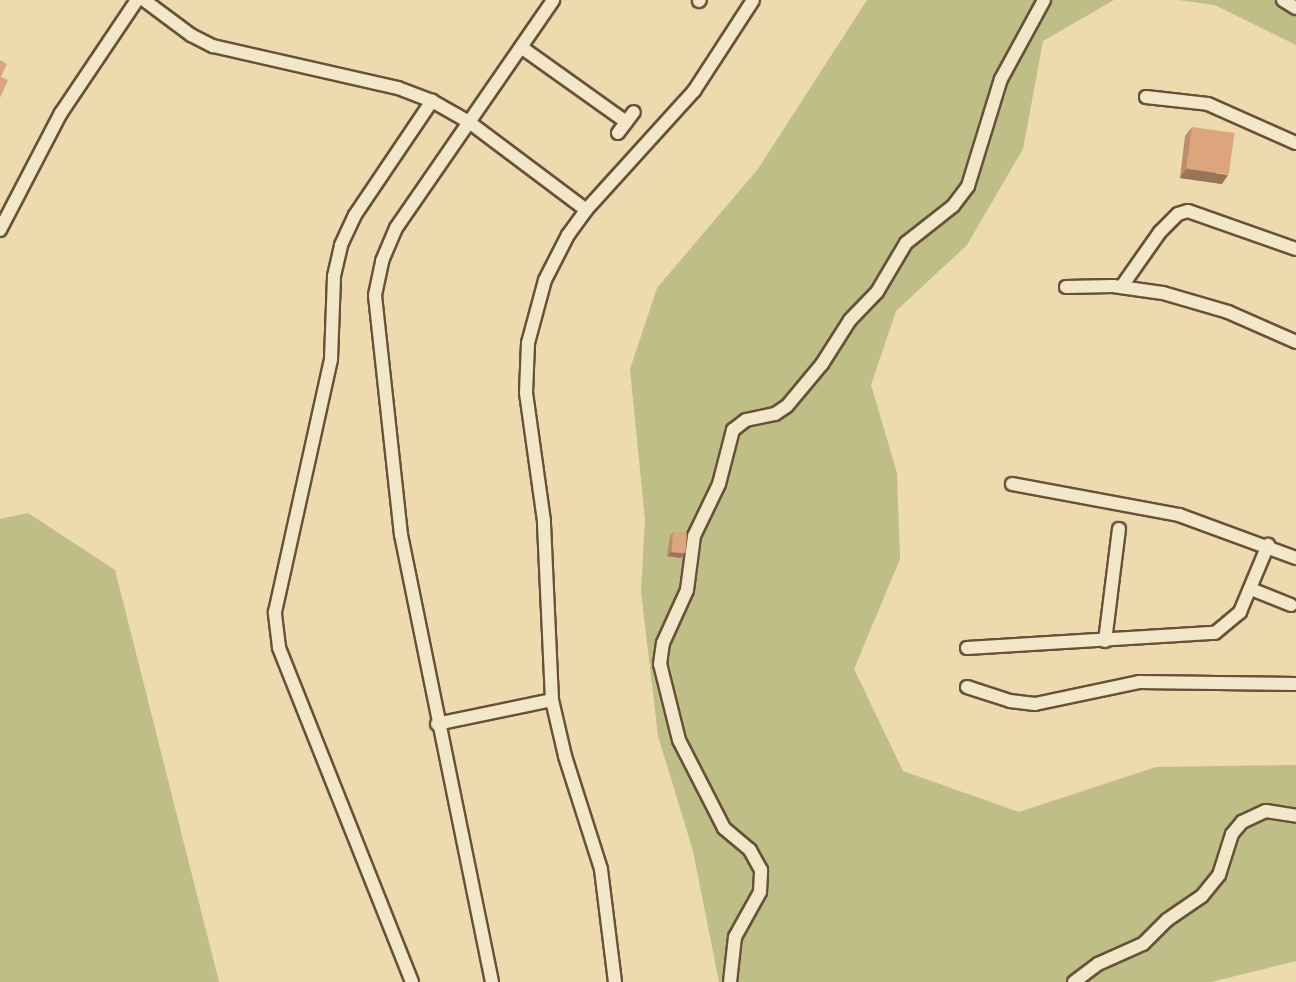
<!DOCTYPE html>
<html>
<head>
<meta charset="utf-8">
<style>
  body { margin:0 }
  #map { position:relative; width:1296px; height:982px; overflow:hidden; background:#eddaae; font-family:"Libre Caslon Text",serif }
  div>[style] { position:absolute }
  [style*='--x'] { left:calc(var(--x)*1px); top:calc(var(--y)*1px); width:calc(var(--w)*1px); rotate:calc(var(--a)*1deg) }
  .green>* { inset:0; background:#bebe86 }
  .roads { filter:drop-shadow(2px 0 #695139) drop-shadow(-2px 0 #695139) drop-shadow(0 2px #695139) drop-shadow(0 -2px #695139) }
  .minor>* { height:12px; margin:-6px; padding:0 6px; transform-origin:6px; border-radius:6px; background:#f3e7ca }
  .wall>* { inset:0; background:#bd8e6c }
  .shaded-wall>* { inset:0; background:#9a7458 }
  .building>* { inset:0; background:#dca57e; transform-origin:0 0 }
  span { translate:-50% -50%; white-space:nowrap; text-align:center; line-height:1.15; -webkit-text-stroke:4.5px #f3e7ca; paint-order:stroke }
</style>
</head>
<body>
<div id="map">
  <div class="green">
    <i style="clip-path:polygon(867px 0,1114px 0,1043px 41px,1023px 149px,967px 245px,896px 311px,871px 385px,897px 473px,900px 559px,854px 669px,903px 771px,1019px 812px,1156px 767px,1296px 765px,1296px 961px,1211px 982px,719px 982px,693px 851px,658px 736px,641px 591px,645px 520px,630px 369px,657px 288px,758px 169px)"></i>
    <i style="clip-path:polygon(1179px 0,1296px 0,1296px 45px,1215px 5px)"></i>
    <i style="clip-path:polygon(28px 513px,115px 570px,219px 982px,0 982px,0 519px)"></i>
  </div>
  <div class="roads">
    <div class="minor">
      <i style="--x:144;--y:0;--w:59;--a:36.7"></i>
      <i style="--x:191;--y:35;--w:25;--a:27"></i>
      <i style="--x:213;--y:46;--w:190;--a:12.8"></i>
      <i style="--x:398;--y:88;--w:36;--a:21"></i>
      <i style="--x:432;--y:101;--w:43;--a:29.6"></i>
      <i style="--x:469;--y:122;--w:146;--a:36.9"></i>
      <i style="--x:1283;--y:0;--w:15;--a:32"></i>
      <i style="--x:699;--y:1;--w:1;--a:-45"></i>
      <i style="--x:521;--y:47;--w:129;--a:35.5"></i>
      <i style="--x:1146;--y:97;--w:62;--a:6.4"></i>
      <i style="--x:1208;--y:104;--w:96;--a:23.9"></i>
      <i style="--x:618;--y:133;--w:26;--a:-53"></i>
      <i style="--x:0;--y:230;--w:132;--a:-62.5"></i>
      <i style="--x:61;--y:113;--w:136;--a:-56.1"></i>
      <i style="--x:1122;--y:286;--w:66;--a:-54.9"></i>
      <i style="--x:1160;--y:232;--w:25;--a:-45"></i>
      <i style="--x:1178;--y:214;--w:10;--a:-17"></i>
      <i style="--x:1188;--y:211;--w:114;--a:19.4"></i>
      <i style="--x:1066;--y:287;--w:47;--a:-1.2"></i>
      <i style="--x:1113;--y:286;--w:50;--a:8"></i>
      <i style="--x:1163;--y:293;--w:68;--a:16.3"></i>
      <i style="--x:1228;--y:312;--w:74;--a:23.8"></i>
      <i style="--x:1012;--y:484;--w:170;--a:10.5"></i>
      <i style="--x:1179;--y:515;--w:125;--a:20.2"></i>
      <i style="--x:1251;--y:589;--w:43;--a:21.8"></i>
      <i style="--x:1105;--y:641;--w:113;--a:-82.9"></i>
      <i style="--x:967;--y:648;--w:248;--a:-3.5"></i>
      <i style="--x:1215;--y:633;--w:33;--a:-40"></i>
      <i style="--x:1240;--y:612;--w:73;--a:-67.3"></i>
      <i style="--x:967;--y:687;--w:45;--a:18"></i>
      <i style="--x:1010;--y:701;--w:25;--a:7"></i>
      <i style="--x:1035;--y:704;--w:106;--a:-11.9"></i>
      <i style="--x:1139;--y:682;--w:157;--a:0.7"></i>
      <i style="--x:437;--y:724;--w:117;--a:-11.8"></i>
      <i style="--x:412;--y:982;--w:360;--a:-111.7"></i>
      <i style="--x:279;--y:647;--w:35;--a:-97"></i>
      <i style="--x:275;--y:612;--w:259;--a:-77.5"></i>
      <i style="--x:331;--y:359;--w:83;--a:-87.9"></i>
      <i style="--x:334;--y:276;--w:32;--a:-77"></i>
      <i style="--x:341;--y:245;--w:33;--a:-65"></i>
      <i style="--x:355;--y:215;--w:138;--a:-56"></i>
      <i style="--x:492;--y:982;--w:456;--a:-101.5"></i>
      <i style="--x:401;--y:535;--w:241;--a:-96.2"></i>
      <i style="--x:375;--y:295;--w:35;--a:-78"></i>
      <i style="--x:382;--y:261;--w:36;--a:-67"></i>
      <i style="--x:396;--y:228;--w:277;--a:-55.4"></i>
      <i style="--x:615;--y:982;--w:114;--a:-97.1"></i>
      <i style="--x:601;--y:869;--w:119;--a:-107.7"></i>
      <i style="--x:565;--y:756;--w:57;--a:-103.1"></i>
      <i style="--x:552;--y:700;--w:179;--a:-92.6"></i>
      <i style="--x:544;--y:521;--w:129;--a:-98"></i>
      <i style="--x:526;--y:393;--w:50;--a:-87.7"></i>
      <i style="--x:528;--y:343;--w:65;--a:-74.9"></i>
      <i style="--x:545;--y:280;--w:51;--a:-62.9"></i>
      <i style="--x:568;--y:235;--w:31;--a:-54"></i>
      <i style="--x:586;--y:210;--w:161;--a:-47.8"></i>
      <i style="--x:694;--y:91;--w:108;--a:-57"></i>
      <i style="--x:730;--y:982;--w:45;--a:-83.7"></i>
      <i style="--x:735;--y:937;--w:51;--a:-60.9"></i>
      <i style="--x:760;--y:892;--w:22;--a:-87"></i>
      <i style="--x:761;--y:870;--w:23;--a:-119"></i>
      <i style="--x:750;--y:850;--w:34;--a:-140"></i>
      <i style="--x:724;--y:828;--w:99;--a:-117.1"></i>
      <i style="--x:679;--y:740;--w:78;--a:-104"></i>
      <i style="--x:660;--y:664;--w:21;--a:-82"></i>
      <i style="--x:663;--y:643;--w:58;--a:-65.6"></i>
      <i style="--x:687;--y:590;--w:54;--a:-82.6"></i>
      <i style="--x:694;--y:536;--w:58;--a:-64.3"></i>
      <i style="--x:719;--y:484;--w:56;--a:-75.5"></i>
      <i style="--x:733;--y:430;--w:16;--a:-38"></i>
      <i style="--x:746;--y:420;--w:30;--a:-12"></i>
      <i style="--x:775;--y:414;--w:14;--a:-34"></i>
      <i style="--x:787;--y:406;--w:55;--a:-50.2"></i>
      <i style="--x:822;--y:364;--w:52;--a:-57.5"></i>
      <i style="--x:850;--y:320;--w:39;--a:-46"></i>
      <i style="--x:877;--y:292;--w:57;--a:-59.4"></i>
      <i style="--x:906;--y:243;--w:60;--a:-38.2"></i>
      <i style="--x:953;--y:206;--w:25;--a:-53"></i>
      <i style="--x:968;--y:186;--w:112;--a:-72.9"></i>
      <i style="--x:1001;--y:79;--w:90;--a:-61.4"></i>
      <i style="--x:1074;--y:982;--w:30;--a:-37"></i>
      <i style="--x:1098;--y:964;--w:49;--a:-24"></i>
      <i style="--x:1143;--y:944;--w:34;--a:-45"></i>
      <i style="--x:1167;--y:920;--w:42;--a:-34.4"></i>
      <i style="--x:1202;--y:896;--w:27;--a:-51"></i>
      <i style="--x:1219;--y:875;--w:43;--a:-72.4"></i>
      <i style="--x:1232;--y:834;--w:16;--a:-50"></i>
      <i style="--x:1242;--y:822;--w:26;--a:-25"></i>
      <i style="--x:1266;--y:811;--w:30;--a:9"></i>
    </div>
  </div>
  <div class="wall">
    <i style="clip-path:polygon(1192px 127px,1222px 184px,1180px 178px,1185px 136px)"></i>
    <i style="clip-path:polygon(673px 532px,684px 554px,681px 558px,667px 556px,670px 536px)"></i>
  </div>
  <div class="shaded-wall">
    <i style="clip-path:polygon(1186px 169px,1228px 175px,1222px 184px,1180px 178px)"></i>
    <i style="clip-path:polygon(671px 552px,684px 554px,681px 558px,667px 556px)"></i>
  </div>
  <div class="building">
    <i style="clip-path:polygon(0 60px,7px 64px,1px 77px,8px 80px,0 98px)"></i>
    <i style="left:1192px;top:127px;width:43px;height:42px;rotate:8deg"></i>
    <i style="left:673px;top:532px;width:14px;height:20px;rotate:4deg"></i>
  </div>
</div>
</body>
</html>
